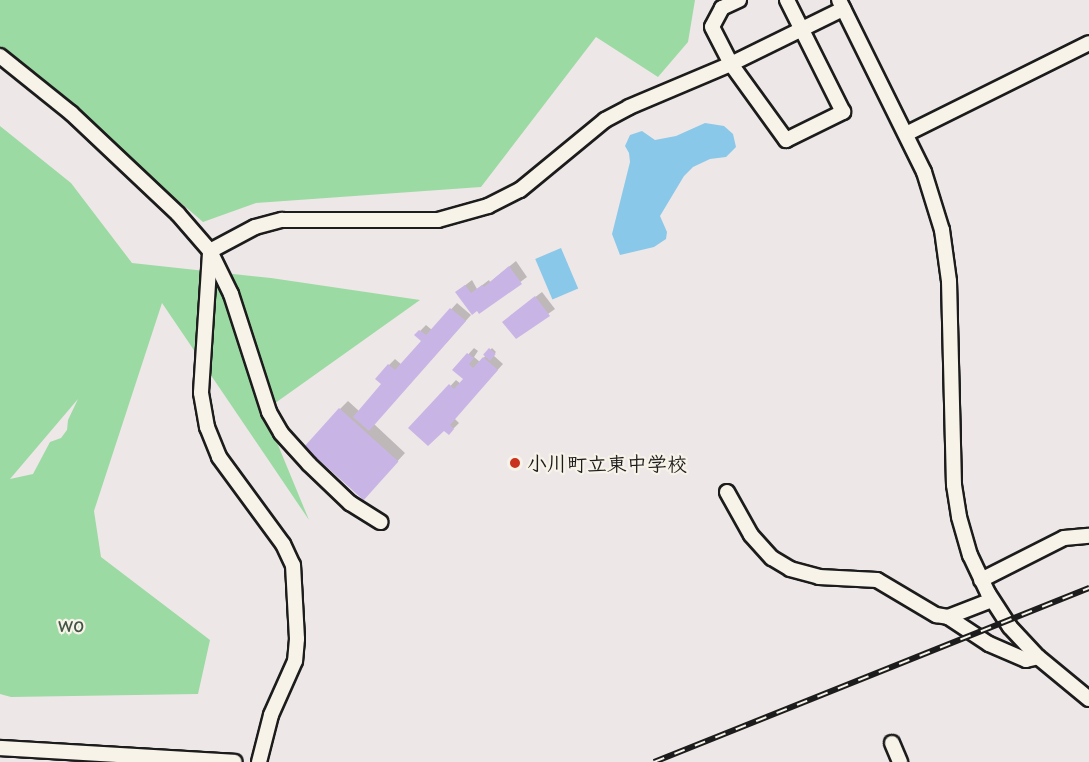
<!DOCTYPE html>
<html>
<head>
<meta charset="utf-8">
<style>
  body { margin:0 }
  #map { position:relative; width:1089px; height:762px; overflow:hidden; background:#eee7e7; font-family:"Playpen Sans","Klee One",sans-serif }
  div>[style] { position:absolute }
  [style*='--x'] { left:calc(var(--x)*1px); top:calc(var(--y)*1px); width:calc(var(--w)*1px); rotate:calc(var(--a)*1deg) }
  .green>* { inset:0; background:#9cdaa3 }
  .water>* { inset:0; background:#89c8e9; transform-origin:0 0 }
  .shadow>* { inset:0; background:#0003 }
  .building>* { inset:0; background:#c9b5e5; transform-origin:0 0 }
  .roads { filter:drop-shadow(2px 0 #1c1c1c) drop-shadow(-2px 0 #1c1c1c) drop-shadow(0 2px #1c1c1c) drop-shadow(0 -2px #1c1c1c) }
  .minor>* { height:14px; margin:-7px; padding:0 7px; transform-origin:7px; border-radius:7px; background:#f7f3e8 }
  .rail>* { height:6px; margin-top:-3px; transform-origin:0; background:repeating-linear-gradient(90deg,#f7f3e8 0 11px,#1c1c1c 0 22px); box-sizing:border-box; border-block:2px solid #1c1c1c }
  .dots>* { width:16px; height:16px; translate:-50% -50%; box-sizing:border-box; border:3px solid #f7f3e8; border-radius:50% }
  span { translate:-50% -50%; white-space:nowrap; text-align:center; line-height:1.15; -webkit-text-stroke:4.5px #f7f3e8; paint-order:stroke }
  .poi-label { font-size:20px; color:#1c1c1c; font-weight:700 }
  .left { translate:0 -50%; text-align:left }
  .park-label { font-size:20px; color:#425544 }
</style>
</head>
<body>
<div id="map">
  <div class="green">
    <i style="clip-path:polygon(0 0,695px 0,688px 42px,658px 77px,596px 37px,481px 187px,256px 203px,203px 222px,0 47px)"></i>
    <i style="clip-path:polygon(evenodd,0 126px,71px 183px,132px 263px,271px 278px,420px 300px,264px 411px,309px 520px,162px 303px,94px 511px,101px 557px,210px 640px,198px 694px,11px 697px,0 694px,0 126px,78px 399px,68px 420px,67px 430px,61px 438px,50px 442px,33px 474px,10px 479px,78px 399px)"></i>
  </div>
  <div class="water">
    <i style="clip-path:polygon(705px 123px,724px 126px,733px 134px,736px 147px,726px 157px,710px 159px,693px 167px,684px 176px,660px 216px,667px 232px,666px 239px,654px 247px,620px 255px,612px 234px,630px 162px,629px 153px,625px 146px,630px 135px,642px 131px,655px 140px,676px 136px)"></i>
    <i style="left:561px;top:248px;width:44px;height:28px;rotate:67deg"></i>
  </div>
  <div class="shadow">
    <i style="clip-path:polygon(516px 261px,527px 277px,480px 312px,463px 287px,472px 280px,477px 289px,489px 280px,490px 282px)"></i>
    <i style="clip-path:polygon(542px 292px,555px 309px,516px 337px,510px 316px)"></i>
    <i style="clip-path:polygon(457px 303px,471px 315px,374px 424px,405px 453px,371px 490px,340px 409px,348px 401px,359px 411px,383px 384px,389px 365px,395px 359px,402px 365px,423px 341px,416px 335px,426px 325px,432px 330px)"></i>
    <i style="clip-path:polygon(474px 348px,478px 351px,474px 357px,480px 362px,492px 348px,496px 352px,493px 355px,503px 364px,454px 418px,459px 423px,449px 433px,444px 429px,411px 428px,456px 380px,461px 384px,465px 379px,454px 370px)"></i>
  </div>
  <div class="building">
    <i style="clip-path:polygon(509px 266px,522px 284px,479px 314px,477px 311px,472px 315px,455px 292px,465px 285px,471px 293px,482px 285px,484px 287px)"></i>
    <i style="clip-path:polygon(535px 296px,550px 316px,516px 339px,502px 322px)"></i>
    <i style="clip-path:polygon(450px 308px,466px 321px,369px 431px,353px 417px,381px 384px,375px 379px,388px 364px,395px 370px,421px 341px,414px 335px,419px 330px,426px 335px)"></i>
    <i style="left:489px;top:348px;width:9px;height:9px;rotate:41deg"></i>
    <i style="clip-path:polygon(467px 353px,474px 358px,469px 364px,473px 368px,483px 357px,498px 370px,450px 425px,454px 429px,449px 435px,444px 431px,428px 446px,408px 428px,449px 384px,454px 389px,463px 379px,452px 370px)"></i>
    <i style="left:339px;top:408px;width:80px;height:52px;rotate:42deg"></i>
  </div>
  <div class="roads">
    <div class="minor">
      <i style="--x:739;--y:0;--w:19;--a:155"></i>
      <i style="--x:722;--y:8;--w:21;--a:118"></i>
      <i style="--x:712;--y:27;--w:42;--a:62.8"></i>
      <i style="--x:731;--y:64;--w:94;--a:54.1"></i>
      <i style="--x:786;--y:140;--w:64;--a:-26.2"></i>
      <i style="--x:843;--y:112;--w:125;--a:-116.6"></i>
      <i style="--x:839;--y:0;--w:192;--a:63.7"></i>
      <i style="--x:924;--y:172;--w:61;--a:72.8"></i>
      <i style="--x:942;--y:230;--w:51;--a:82.2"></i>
      <i style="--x:949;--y:281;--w:204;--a:88.6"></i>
      <i style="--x:954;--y:485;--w:32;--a:81"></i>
      <i style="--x:959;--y:517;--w:40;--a:74"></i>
      <i style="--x:970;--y:555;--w:42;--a:64.7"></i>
      <i style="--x:988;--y:593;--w:40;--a:57.1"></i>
      <i style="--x:1010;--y:627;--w:41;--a:47"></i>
      <i style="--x:1038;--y:657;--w:66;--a:39.5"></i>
      <i style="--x:0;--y:56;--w:91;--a:38.8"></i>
      <i style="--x:71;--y:113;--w:147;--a:43.3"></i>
      <i style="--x:178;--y:214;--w:49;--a:49.1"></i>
      <i style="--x:210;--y:251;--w:48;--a:64"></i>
      <i style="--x:231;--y:294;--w:124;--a:72.1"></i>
      <i style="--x:269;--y:412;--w:24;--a:60"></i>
      <i style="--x:281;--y:433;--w:42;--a:47.9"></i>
      <i style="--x:309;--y:464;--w:57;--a:43.6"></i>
      <i style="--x:350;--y:503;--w:36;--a:32"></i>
      <i style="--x:906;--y:134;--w:204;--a:-26.4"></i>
      <i style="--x:210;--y:251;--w:51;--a:-28.1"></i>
      <i style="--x:255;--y:227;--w:28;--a:-15"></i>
      <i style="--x:282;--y:220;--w:156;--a:0"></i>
      <i style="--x:438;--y:220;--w:52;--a:-15.6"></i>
      <i style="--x:488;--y:206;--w:36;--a:-27"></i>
      <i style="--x:520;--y:190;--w:110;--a:-39.5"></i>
      <i style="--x:605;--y:120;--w:27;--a:-28"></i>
      <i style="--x:629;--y:107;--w:111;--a:-22.9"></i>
      <i style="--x:731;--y:64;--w:125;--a:-26.2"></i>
      <i style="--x:210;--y:253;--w:140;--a:93.7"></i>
      <i style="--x:201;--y:393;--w:35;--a:80"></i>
      <i style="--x:207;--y:427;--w:32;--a:68"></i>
      <i style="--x:219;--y:457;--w:108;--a:53.7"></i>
      <i style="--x:283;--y:544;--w:23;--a:65"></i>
      <i style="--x:293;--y:565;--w:74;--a:86.9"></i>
      <i style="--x:297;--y:639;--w:22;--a:95"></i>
      <i style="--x:295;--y:661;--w:59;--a:114"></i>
      <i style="--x:271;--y:715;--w:49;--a:104.3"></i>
      <i style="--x:727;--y:492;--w:49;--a:60.8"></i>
      <i style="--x:751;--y:535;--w:31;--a:48"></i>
      <i style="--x:772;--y:558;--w:21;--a:31"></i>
      <i style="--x:790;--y:569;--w:30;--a:15"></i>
      <i style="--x:819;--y:577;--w:58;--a:3"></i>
      <i style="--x:877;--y:580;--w:69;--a:30.7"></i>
      <i style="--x:936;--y:615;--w:12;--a:9"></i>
      <i style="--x:948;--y:617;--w:47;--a:-21.1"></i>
      <i style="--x:981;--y:580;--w:93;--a:-26.8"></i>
      <i style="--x:1064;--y:538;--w:25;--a:-5"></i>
      <i style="--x:948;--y:617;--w:49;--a:33.4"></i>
      <i style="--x:989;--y:644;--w:40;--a:23.4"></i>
      <i style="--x:1026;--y:660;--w:12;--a:-14"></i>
      <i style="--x:892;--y:743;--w:21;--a:67"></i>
      <i style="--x:0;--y:748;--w:235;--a:3.4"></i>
    </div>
  </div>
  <div class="rail">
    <i style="--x:654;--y:762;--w:469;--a:-21.8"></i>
  </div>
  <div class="dots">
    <i style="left:515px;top:463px;background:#c8321e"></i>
  </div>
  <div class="poi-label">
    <span class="left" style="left:527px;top:463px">小川町立東中学校</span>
  </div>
  <div class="park-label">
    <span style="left:71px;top:624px">wo</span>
  </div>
</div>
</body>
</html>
